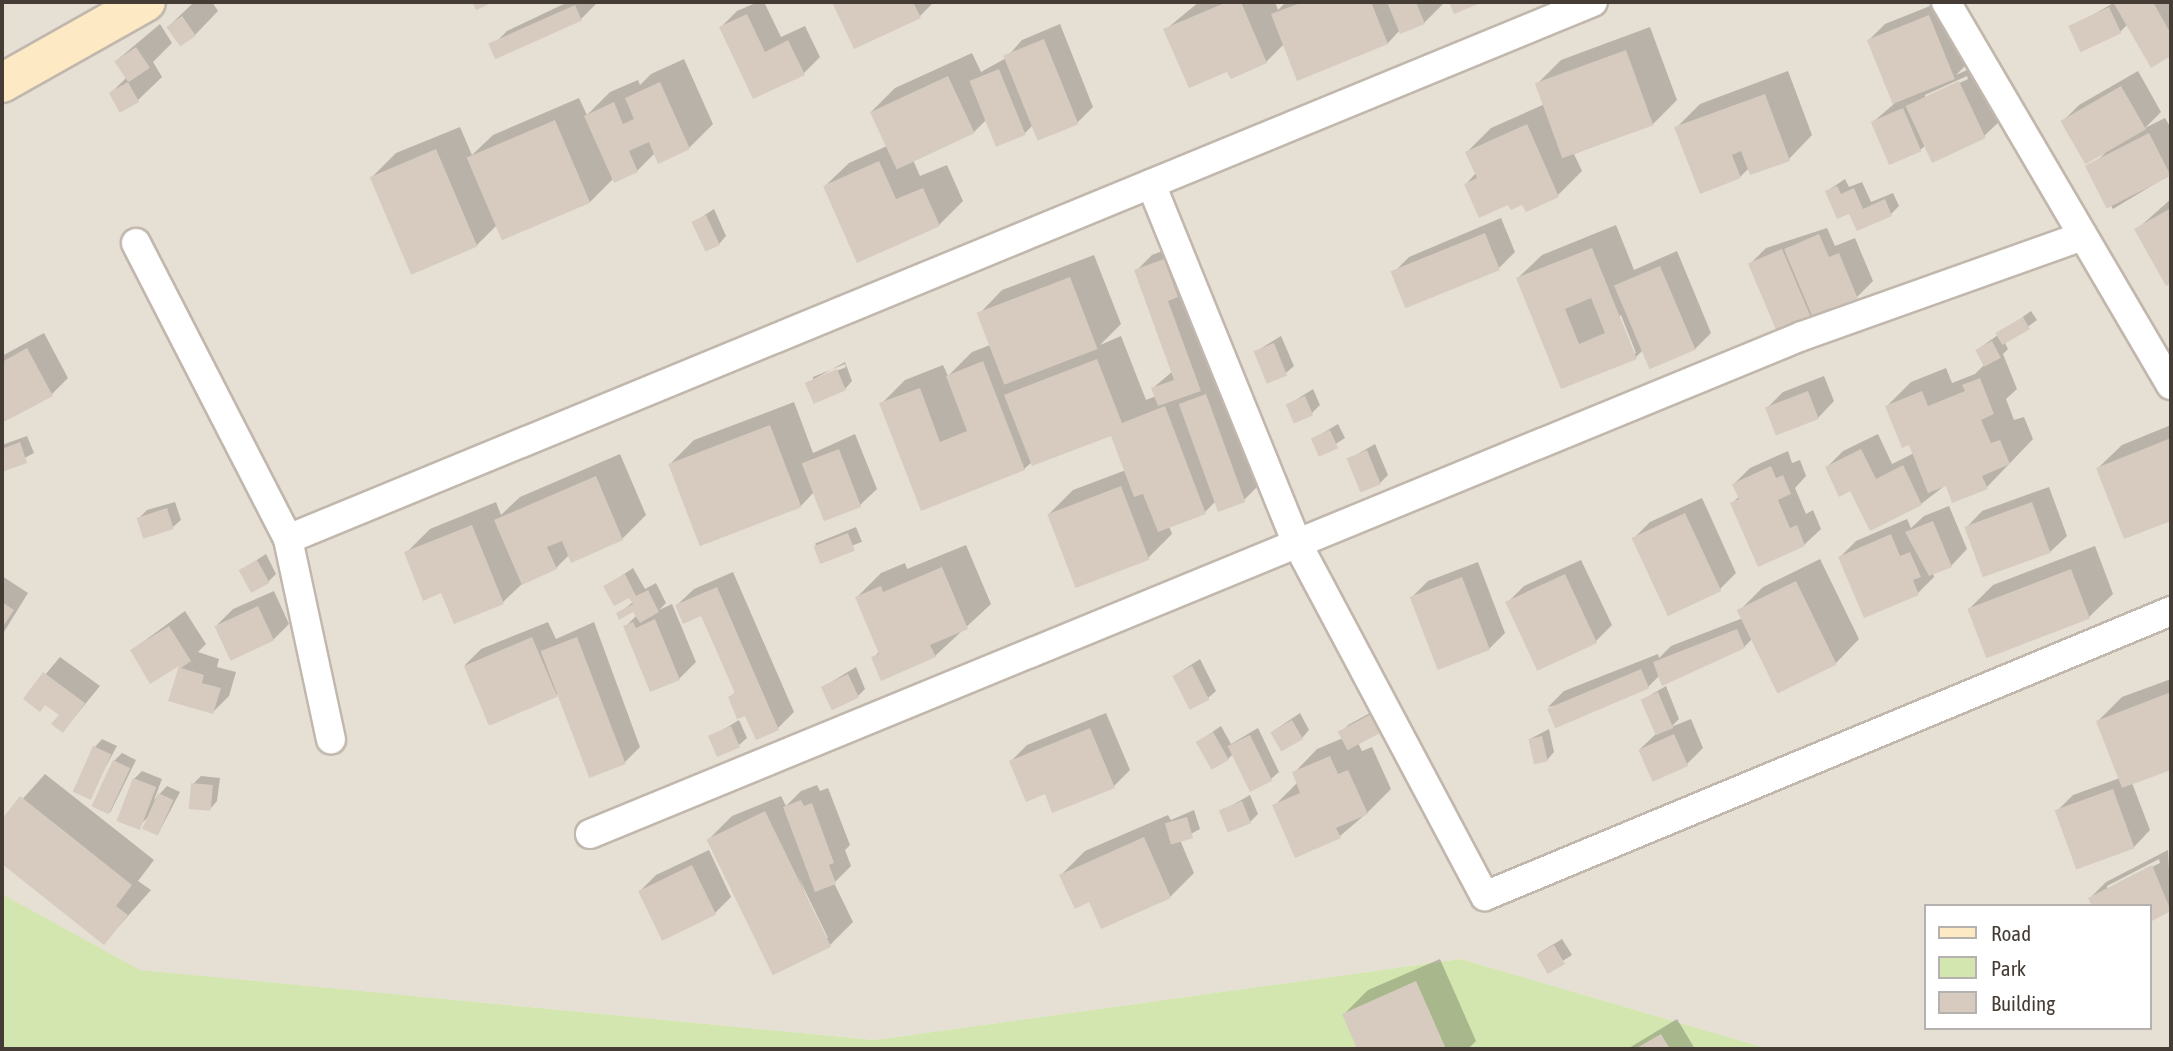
<!DOCTYPE html>
<html>
<head>
<meta charset="utf-8">
<style>
  body { margin:0 }
  #map { position:relative; width:2173px; height:1051px; overflow:hidden; background:#f2ede6; font-family:"Asap Condensed",sans-serif }
  div>[style] { position:absolute }
  [style*='--x'] { left:calc(var(--x)*1px); top:calc(var(--y)*1px); width:calc(var(--w)*1px); rotate:calc(var(--a)*1deg) }
  .residential>* { inset:0; background:#e6dfd4 }
  .green>* { inset:0; background:#d3e6af }
  .shadow>* { inset:0; background:#0003; transform-origin:0 0 }
  .building>* { inset:0; background:#d7cbbf; transform-origin:0 0 }
  .roads { filter:drop-shadow(2px 0 #c1b7ac) drop-shadow(-2px 0 #c1b7ac) drop-shadow(0 2px #c1b7ac) drop-shadow(0 -2px #c1b7ac) }
  .street>* { height:28px; margin:-14px; padding:0 14px; transform-origin:14px; border-radius:14px; background:#fff }
  .secondary>* { height:38px; margin:-19px; padding:0 19px; transform-origin:19px; border-radius:19px; background:#fdeac5 }
  span { translate:-50% -50%; white-space:nowrap; text-align:center; line-height:1.15; -webkit-text-stroke:5px #fff; paint-order:stroke }
  .frame { position:absolute; inset:0; border:4px solid #453d35; pointer-events:none }
  .legend { position:absolute; left:1924px; top:904px; width:228px; height:126px; box-sizing:border-box; background:#fff; border:2px solid #b5b1ae; margin:0; padding:9px 12px; list-style:none; font-size:21px; color:#453d35 }
  .legend li { display:flex; align-items:center; gap:14px; height:35px }
  .legend b { width:35px; border:2px solid #b5b1ae }
</style>
</head>
<body>
<div id="map">
  <div class="residential">
    <i style="clip-path:polygon(evenodd,2px 2px,2171px 2px,2171px 1049px,1769px 1049px,1461px 959px,875px 1040px,139px 970px,2px 894px,2px 2px,1926px 906px,2150px 906px,2150px 1028px,1926px 1028px,1926px 906px)"></i>
  </div>
  <div class="green">
    <i style="clip-path:polygon(2px 894px,140px 970px,875px 1040px,1461px 959px,1769px 1049px,2px 1049px)"></i>
  </div>
  <div class="shadow">
    <i style="clip-path:polygon(194px 2px,212px 2px,218px 11px,195px 35px,168px 27px)"></i>
    <i style="clip-path:polygon(568px 2px,597px 3px,581px 19px,491px 47px,507px 31px)"></i>
    <i style="clip-path:polygon(758px 2px,764px 2px,781px 37px,805px 26px,820px 57px,804px 73px,754px 97px,721px 27px,737px 11px)"></i>
    <i style="clip-path:polygon(834px 2px,934px 2px,920px 16px,854px 46px)"></i>
    <i style="clip-path:polygon(1199px 2px,1275px 2px,1278px 10px,1286px 2px,1445px 2px,1424px 23px,1400px 30px,1388px 43px,1284px 44px,1266px 62px,1228px 69px,1165px 30px)"></i>
    <i style="clip-path:polygon(evenodd,1940px 2px,1970px 61px,1956px 75px,1976px 66px,2001px 120px,1984px 136px,1933px 159px,1926px 145px,1920px 150px,1873px 122px,1895px 103px,1869px 40px,1885px 24px,1940px 2px,1967px 76px,1968px 79px,1925px 99px,1925px 95px,1967px 76px)"></i>
    <i style="clip-path:polygon(2115px 2px,2171px 2px,2171px 54px,2151px 66px,2128px 24px,2120px 32px,2072px 27px)"></i>
    <i style="clip-path:polygon(160px 24px,172px 43px,153px 62px,162px 77px,138px 100px,111px 93px,127px 77px,116px 61px)"></i>
    <i style="clip-path:polygon(1060px 24px,1093px 107px,1077px 123px,1033px 125px,1024px 134px,986px 120px,974px 132px,913px 160px,920px 176px,947px 165px,963px 201px,939px 225px,825px 186px,849px 163px,887px 146px,871px 112px,895px 88px,972px 53px,981px 72px,1006px 58px,1022px 40px)"></i>
    <i style="clip-path:polygon(1650px 27px,1677px 100px,1653px 124px,1574px 154px,1582px 171px,1558px 195px,1526px 209px,1523px 202px,1509px 203px,1466px 184px,1476px 173px,1467px 152px,1491px 128px,1545px 104px,1537px 84px,1561px 60px)"></i>
    <i style="clip-path:polygon(684px 59px,713px 124px,689px 148px,655px 153px,637px 171px,614px 178px,590px 202px,497px 225px,476px 246px,412px 272px,372px 177px,396px 153px,460px 127px,472px 155px,493px 135px,579px 98px,587px 115px,610px 92px,638px 80px,640px 85px,651px 74px)"></i>
    <i style="clip-path:polygon(1788px 71px,1812px 135px,1789px 159px,1749px 168px,1740px 177px,1676px 128px,1700px 104px)"></i>
    <i style="clip-path:polygon(2138px 71px,2161px 112px,2145px 128px,2165px 118px,2171px 128px,2171px 174px,2113px 209px,2089px 169px,2107px 151px,2063px 121px,2079px 105px)"></i>
    <i style="clip-path:polygon(1845px 179px,1849px 187px,1862px 182px,1871px 202px,1893px 193px,1899px 206px,1891px 214px,1850px 211px,1827px 191px)"></i>
    <i style="clip-path:polygon(2171px 199px,2171px 281px,2167px 283px,2136px 230px)"></i>
    <i style="clip-path:polygon(714px 209px,726px 236px,719px 244px,694px 222px)"></i>
    <i style="clip-path:polygon(1501px 218px,1515px 252px,1499px 268px,1393px 273px,1409px 257px)"></i>
    <i style="clip-path:polygon(evenodd,1616px 225px,1634px 270px,1677px 251px,1711px 333px,1695px 349px,1643px 350px,1636px 357px,1562px 387px,1518px 278px,1542px 255px,1616px 225px,1621px 315px,1636px 353px,1633px 355px,1618px 318px,1621px 315px)"></i>
    <i style="clip-path:polygon(1827px 228px,1835px 246px,1855px 238px,1873px 281px,1857px 297px,1778px 331px,1750px 264px,1766px 248px)"></i>
    <i style="clip-path:polygon(1181px 244px,1268px 476px,1244px 500px,1217px 500px,1205px 512px,1169px 526px,1172px 534px,1148px 558px,1049px 514px,1073px 490px,1126px 470px,1112px 434px,1032px 462px,1024px 469px,922px 508px,881px 404px,905px 380px,943px 365px,948px 376px,972px 352px,990px 345px,979px 314px,1002px 290px,1094px 255px,1121px 324px,1100px 345px,1121px 336px,1146px 400px,1156px 396px,1153px 388px,1173px 371px,1136px 271px,1152px 255px)"></i>
    <i style="clip-path:polygon(2031px 311px,2037px 320px,2005px 343px,2008px 349px,2003px 354px,2017px 389px,2006px 399px,2014px 420px,2024px 417px,2033px 439px,1987px 487px,1947px 484px,1921px 504px,1827px 467px,1843px 451px,1878px 434px,1892px 464px,1914px 453px,1887px 406px,1911px 382px,1946px 368px,1952px 383px,1975px 374px,1985px 364px,1977px 350px)"></i>
    <i style="clip-path:polygon(44px 333px,68px 378px,52px 394px,2px 421px,2px 356px)"></i>
    <i style="clip-path:polygon(1281px 336px,1294px 366px,1286px 373px,1255px 352px)"></i>
    <i style="clip-path:polygon(evenodd,845px 362px,852px 381px,845px 389px,807px 383px,845px 362px,845px 364px,846px 367px,813px 381px,813px 377px,845px 364px)"></i>
    <i style="clip-path:polygon(1824px 376px,1834px 401px,1818px 418px,1767px 408px,1783px 392px)"></i>
    <i style="clip-path:polygon(1313px 389px,1320px 405px,1312px 413px,1288px 405px)"></i>
    <i style="clip-path:polygon(794px 402px,813px 453px,855px 434px,877px 489px,860px 505px,825px 519px,814px 492px,801px 506px,670px 464px,694px 440px)"></i>
    <i style="clip-path:polygon(1338px 424px,1345px 438px,1320px 454px,1313px 439px)"></i>
    <i style="clip-path:polygon(2171px 425px,2171px 519px,2125px 537px,2098px 468px,2122px 445px)"></i>
    <i style="clip-path:polygon(27px 436px,34px 453px,2px 470px,2px 445px)"></i>
    <i style="clip-path:polygon(1375px 444px,1388px 475px,1380px 483px,1349px 459px)"></i>
    <i style="clip-path:polygon(1788px 451px,1792px 463px,1800px 460px,1806px 476px,1795px 488px,1806px 514px,1813px 510px,1821px 529px,1804px 545px,1732px 503px,1740px 496px,1734px 484px,1750px 468px)"></i>
    <i style="clip-path:polygon(620px 454px,646px 515px,622px 539px,569px 555px,556px 568px,523px 583px,503px 602px,442px 591px,406px 553px,430px 529px,496px 502px,501px 515px,520px 497px)"></i>
    <i style="clip-path:polygon(2049px 487px,2067px 536px,2050px 552px,1966px 528px,1982px 511px)"></i>
    <i style="clip-path:polygon(1702px 498px,1736px 573px,1720px 589px,1634px 538px,1650px 522px)"></i>
    <i style="clip-path:polygon(175px 502px,181px 520px,173px 527px,139px 518px,147px 510px)"></i>
    <i style="clip-path:polygon(1949px 506px,1967px 549px,1951px 566px,1933px 573px,1934px 577px,1918px 593px,1840px 557px,1856px 541px,1907px 519px,1911px 528px,1924px 516px)"></i>
    <i style="left:856px;top:527px;width:16px;height:44px;rotate:68deg"></i>
    <i style="clip-path:polygon(966px 545px,991px 604px,935px 656px,873px 658px,880px 651px,857px 597px,881px 573px,905px 563px,907px 569px)"></i>
    <i style="clip-path:polygon(2095px 546px,2113px 594px,2089px 617px,1969px 609px,1993px 585px)"></i>
    <i style="clip-path:polygon(266px 554px,276px 574px,268px 582px,241px 570px)"></i>
    <i style="clip-path:polygon(1820px 559px,1859px 639px,1836px 663px,1753px 638px,1744px 647px,1660px 675px,1648px 687px,1548px 707px,1564px 691px,1658px 654px,1659px 658px,1671px 646px,1743px 618px,1740px 610px,1763px 587px)"></i>
    <i style="clip-path:polygon(1581px 560px,1612px 625px,1596px 641px,1507px 603px,1524px 586px)"></i>
    <i style="clip-path:polygon(1478px 562px,1505px 633px,1489px 649px,1412px 597px,1428px 581px)"></i>
    <i style="clip-path:polygon(633px 568px,645px 589px,656px 583px,666px 603px,659px 610px,672px 604px,696px 662px,679px 679px,651px 690px,625px 627px,637px 615px,634px 609px,618px 614px,633px 602px,630px 595px,605px 587px)"></i>
    <i style="clip-path:polygon(733px 572px,794px 712px,778px 728px,757px 738px,746px 714px,730px 698px,736px 691px,702px 614px,677px 605px,694px 589px)"></i>
    <i style="clip-path:polygon(2px 576px,28px 593px,2px 635px)"></i>
    <i style="clip-path:polygon(274px 591px,289px 624px,273px 640px,217px 625px,233px 609px)"></i>
    <i style="clip-path:polygon(185px 611px,206px 644px,198px 652px,219px 659px,217px 667px,236px 672px,229px 696px,213px 712px,170px 700px,181px 663px,132px 650px)"></i>
    <i style="clip-path:polygon(548px 622px,556px 639px,594px 622px,640px 747px,624px 763px,559px 694px,488px 723px,465px 665px,481px 649px)"></i>
    <i style="clip-path:polygon(60px 657px,100px 686px,63px 731px,61px 714px,47px 703px,25px 699px)"></i>
    <i style="clip-path:polygon(1200px 659px,1216px 691px,1208px 698px,1174px 676px)"></i>
    <i style="clip-path:polygon(856px 667px,865px 689px,858px 696px,823px 687px)"></i>
    <i style="clip-path:polygon(2171px 679px,2171px 768px,2132px 783px,2150px 830px,2134px 847px,2057px 811px,2073px 795px,2120px 778px,2098px 721px,2122px 697px)"></i>
    <i style="clip-path:polygon(1666px 686px,1679px 719px,1671px 727px,1691px 719px,1703px 748px,1687px 764px,1640px 749px,1656px 734px,1642px 700px)"></i>
    <i style="clip-path:polygon(1381px 707px,1358px 743px,1362px 751px,1372px 747px,1391px 789px,1367px 813px,1340px 836px,1274px 806px,1298px 782px,1294px 773px,1317px 749px,1343px 738px,1341px 733px,1348px 725px)"></i>
    <i style="clip-path:polygon(1106px 713px,1130px 770px,1114px 786px,1011px 761px,1027px 745px)"></i>
    <i style="clip-path:polygon(1300px 713px,1309px 730px,1302px 738px,1272px 732px)"></i>
    <i style="clip-path:polygon(739px 720px,747px 738px,739px 745px,711px 737px)"></i>
    <i style="clip-path:polygon(1221px 726px,1231px 744px,1258px 728px,1279px 772px,1271px 779px,1233px 754px,1228px 759px,1198px 742px)"></i>
    <i style="clip-path:polygon(1549px 729px,1554px 752px,1547px 760px,1530px 739px)"></i>
    <i style="clip-path:polygon(102px 739px,117px 746px,89px 797px,95px 747px)"></i>
    <i style="clip-path:polygon(122px 753px,136px 760px,110px 813px,114px 761px)"></i>
    <i style="clip-path:polygon(142px 771px,162px 779px,154px 800px,167px 786px,180px 792px,158px 834px,151px 814px,138px 827px,134px 779px)"></i>
    <i style="clip-path:polygon(45px 774px,154px 860px,138px 881px,151px 890px,104px 943px,2px 862px,2px 822px)"></i>
    <i style="clip-path:polygon(201px 776px,220px 778px,217px 801px,210px 809px,193px 784px)"></i>
    <i style="clip-path:polygon(evenodd,817px 785px,820px 791px,828px 788px,850px 845px,845px 850px,851px 866px,834px 883px,853px 922px,829px 946px,708px 840px,732px 816px,781px 796px,786px 806px,801px 791px,817px 785px,798px 876px,828px 938px,824px 938px,798px 876px)"></i>
    <i style="clip-path:polygon(1250px 795px,1258px 814px,1250px 822px,1222px 811px)"></i>
    <i style="clip-path:polygon(1194px 810px,1200px 829px,1180px 840px,1194px 873px,1170px 897px,1102px 926px,1090px 900px,1061px 875px,1085px 851px,1168px 815px,1171px 820px)"></i>
    <i style="clip-path:polygon(709px 850px,731px 897px,715px 913px,640px 891px,656px 875px)"></i>
    <i style="clip-path:polygon(evenodd,2168px 850px,2171px 909px,2150px 920px,2150px 906px,2090px 898px,2106px 882px,2168px 850px,2159px 859px,2160px 863px,2107px 890px,2107px 886px,2159px 859px)"></i>
    <i style="left:1562px;top:939px;width:19px;height:29px;rotate:58deg"></i>
    <i style="clip-path:polygon(1440px 959px,1476px 1041px,1468px 1049px,1359px 1049px,1344px 1014px,1368px 990px)"></i>
    <i style="clip-path:polygon(1677px 1019px,1695px 1049px,1628px 1049px,1629px 1048px)"></i>
  </div>
  <div class="building">
    <i style="clip-path:polygon(472px 2px,494px 2px,476px 10px)"></i>
    <i style="clip-path:polygon(832px 2px,913px 2px,921px 18px,854px 49px)"></i>
    <i style="clip-path:polygon(1227px 2px,1241px 2px,1267px 63px,1231px 79px,1227px 72px,1189px 88px,1163px 29px)"></i>
    <i style="clip-path:polygon(1303px 2px,1371px 2px,1388px 44px,1297px 81px,1271px 14px)"></i>
    <i style="clip-path:polygon(1387px 2px,1416px 2px,1425px 24px,1400px 34px)"></i>
    <i style="clip-path:polygon(1449px 2px,1483px 2px,1454px 14px)"></i>
    <i style="clip-path:polygon(2113px 2px,2153px 2px,2171px 34px,2171px 56px,2151px 68px)"></i>
    <i style="left:575px;top:5px;width:17px;height:95px;rotate:66deg"></i>
    <i style="left:2109px;top:7px;width:29px;height:45px;rotate:65deg"></i>
    <i style="clip-path:polygon(747px 14px,765px 52px,788px 40px,805px 75px,753px 99px,719px 27px)"></i>
    <i style="left:1929px;top:15px;width:69px;height:67px;rotate:68deg"></i>
    <i style="left:182px;top:16px;width:24px;height:19px;rotate:55deg"></i>
    <i style="left:1044px;top:39px;width:92px;height:44px;rotate:68deg"></i>
    <i style="left:136px;top:47px;width:25px;height:26px;rotate:56deg"></i>
    <i style="left:1626px;top:50px;width:80px;height:97px;rotate:70deg"></i>
    <i style="left:999px;top:69px;width:71px;height:32px;rotate:68deg"></i>
    <i style="left:948px;top:76px;width:63px;height:86px;rotate:65deg"></i>
    <i style="left:1959px;top:81px;width:63px;height:59px;rotate:65deg"></i>
    <i style="left:128px;top:82px;width:23px;height:22px;rotate:61deg"></i>
    <i style="clip-path:polygon(660px 82px,690px 149px,658px 164px,649px 142px,629px 151px,638px 172px,614px 183px,584px 116px,614px 102px,623px 124px,634px 119px,625px 98px)"></i>
    <i style="left:2121px;top:86px;width:50px;height:70px;rotate:60deg"></i>
    <i style="clip-path:polygon(1765px 94px,1790px 161px,1750px 175px,1741px 151px,1732px 155px,1741px 178px,1700px 194px,1674px 127px)"></i>
    <i style="left:1903px;top:108px;width:47px;height:35px;rotate:67deg"></i>
    <i style="left:555px;top:120px;width:90px;height:96px;rotate:67deg"></i>
    <i style="clip-path:polygon(1527px 124px,1559px 197px,1526px 212px,1522px 205px,1511px 210px,1508px 205px,1479px 218px,1464px 184px,1477px 178px,1465px 152px)"></i>
    <i style="left:2149px;top:133px;width:48px;height:72px;rotate:63deg"></i>
    <i style="left:436px;top:149px;width:106px;height:72px;rotate:67deg"></i>
    <i style="clip-path:polygon(879px 161px,896px 199px,923px 188px,940px 226px,857px 263px,823px 186px)"></i>
    <i style="clip-path:polygon(1837px 186px,1841px 194px,1854px 188px,1863px 209px,1885px 199px,1892px 216px,1857px 231px,1849px 214px,1837px 219px,1825px 191px)"></i>
    <i style="clip-path:polygon(2171px 208px,2171px 283px,2166px 286px,2134px 229px)"></i>
    <i style="left:706px;top:215px;width:33px;height:16px;rotate:65deg"></i>
    <i style="left:1485px;top:233px;width:40px;height:102px;rotate:68deg"></i>
    <i style="clip-path:polygon(1819px 234px,1829px 257px,1839px 253px,1858px 299px,1813px 318px,1784px 249px)"></i>
    <i style="clip-path:polygon(evenodd,1592px 248px,1637px 359px,1561px 389px,1516px 278px,1592px 248px,1591px 298px,1605px 333px,1579px 344px,1565px 309px,1591px 298px)"></i>
    <i style="left:1782px;top:249px;width:76px;height:37px;rotate:67deg"></i>
    <i style="clip-path:polygon(1164px 259px,1178px 297px,1168px 301px,1201px 391px,1158px 406px,1151px 388px,1174px 380px,1134px 270px)"></i>
    <i style="left:1660px;top:266px;width:91px;height:50px;rotate:67deg"></i>
    <i style="left:1070px;top:277px;width:77px;height:100px;rotate:69deg"></i>
    <i style="left:2023px;top:317px;width:14px;height:32px;rotate:60deg"></i>
    <i style="left:1992px;top:341px;width:19px;height:19px;rotate:62deg"></i>
    <i style="left:1274px;top:343px;width:35px;height:22px;rotate:68deg"></i>
    <i style="clip-path:polygon(27px 348px,53px 396px,2px 423px,2px 362px)"></i>
    <i style="clip-path:polygon(1097px 359px,1122px 423px,1165px 406px,1206px 514px,1158px 532px,1143px 494px,1134px 497px,1111px 436px,1032px 466px,1004px 395px)"></i>
    <i style="clip-path:polygon(983px 361px,1025px 470px,921px 511px,879px 403px,920px 388px,940px 442px,967px 431px,946px 376px)"></i>
    <i style="left:837px;top:369px;width:23px;height:35px;rotate:67deg"></i>
    <i style="clip-path:polygon(1980px 378px,1994px 414px,1981px 420px,1991px 443px,2000px 440px,2010px 464px,1982px 476px,1988px 489px,1952px 503px,1946px 486px,1928px 493px,1909px 445px,1902px 448px,1885px 406px,1922px 391px,1928px 406px,1965px 391px,1962px 385px)"></i>
    <i style="left:1808px;top:391px;width:30px;height:46px;rotate:69deg"></i>
    <i style="left:1206px;top:394px;width:115px;height:29px;rotate:70deg"></i>
    <i style="left:1305px;top:396px;width:21px;height:21px;rotate:67deg"></i>
    <i style="left:770px;top:425px;width:88px;height:109px;rotate:69deg"></i>
    <i style="left:1330px;top:430px;width:20px;height:21px;rotate:66deg"></i>
    <i style="clip-path:polygon(2171px 438px,2171px 521px,2124px 539px,2096px 468px)"></i>
    <i style="clip-path:polygon(20px 442px,27px 463px,2px 472px,2px 449px)"></i>
    <i style="left:839px;top:449px;width:62px;height:40px;rotate:69deg"></i>
    <i style="clip-path:polygon(1861px 449px,1876px 479px,1903px 465px,1922px 505px,1870px 531px,1850px 491px,1839px 497px,1825px 467px)"></i>
    <i style="left:1367px;top:450px;width:37px;height:22px;rotate:68deg"></i>
    <i style="clip-path:polygon(1771px 466px,1776px 478px,1783px 475px,1791px 494px,1778px 500px,1790px 528px,1797px 525px,1805px 546px,1758px 567px,1730px 503px,1739px 499px,1732px 484px)"></i>
    <i style="clip-path:polygon(596px 476px,623px 540px,571px 563px,562px 541px,547px 547px,557px 569px,522px 585px,494px 520px)"></i>
    <i style="left:1121px;top:486px;width:79px;height:79px;rotate:69deg"></i>
    <i style="left:2032px;top:502px;width:54px;height:72px;rotate:70deg"></i>
    <i style="left:167px;top:508px;width:22px;height:32px;rotate:72deg"></i>
    <i style="left:1685px;top:513px;width:86px;height:59px;rotate:65deg"></i>
    <i style="clip-path:polygon(1933px 521px,1952px 567px,1929px 576px,1905px 532px)"></i>
    <i style="clip-path:polygon(472px 525px,504px 604px,454px 624px,441px 593px,423px 601px,404px 552px)"></i>
    <i style="left:848px;top:533px;width:19px;height:37px;rotate:69deg"></i>
    <i style="clip-path:polygon(1891px 534px,1900px 556px,1910px 552px,1921px 577px,1913px 580px,1919px 595px,1864px 618px,1838px 557px)"></i>
    <i style="left:257px;top:560px;width:26px;height:21px;rotate:61deg"></i>
    <i style="clip-path:polygon(942px 567px,968px 629px,930px 645px,936px 657px,881px 681px,871px 657px,879px 654px,855px 597px,881px 586px,883px 592px)"></i>
    <i style="left:2071px;top:569px;width:53px;height:111px;rotate:69deg"></i>
    <i style="clip-path:polygon(625px 574px,636px 596px,648px 590px,659px 612px,640px 623px,633px 612px,619px 620px,616px 613px,633px 604px,629px 598px,614px 606px,603px 586px)"></i>
    <i style="left:1565px;top:574px;width:76px;height:66px;rotate:65deg"></i>
    <i style="left:1462px;top:577px;width:78px;height:56px;rotate:69deg"></i>
    <i style="left:1796px;top:581px;width:93px;height:66px;rotate:64deg"></i>
    <i style="clip-path:polygon(717px 587px,779px 730px,756px 740px,745px 716px,737px 719px,728px 697px,735px 693px,701px 616px,683px 624px,675px 605px)"></i>
    <i style="clip-path:polygon(2px 602px,14px 610px,2px 628px)"></i>
    <i style="left:258px;top:606px;width:38px;height:48px;rotate:65deg"></i>
    <i style="clip-path:polygon(655px 619px,680px 680px,650px 692px,623px 626px,633px 622px,636px 628px)"></i>
    <i style="clip-path:polygon(169px 626px,191px 661px,181px 668px,204px 675px,202px 683px,221px 688px,213px 714px,168px 701px,179px 666px,150px 684px,130px 650px)"></i>
    <i style="clip-path:polygon(1737px 629px,1745px 648px,1662px 686px,1653px 662px)"></i>
    <i style="left:532px;top:637px;width:65px;height:74px;rotate:67deg"></i>
    <i style="left:577px;top:637px;width:136px;height:39px;rotate:69deg"></i>
    <i style="left:1192px;top:666px;width:38px;height:22px;rotate:63deg"></i>
    <i style="left:1641px;top:669px;width:21px;height:102px;rotate:67deg"></i>
    <i style="clip-path:polygon(43px 672px,85px 703px,63px 733px,51px 724px,59px 715px,45px 705px,40px 712px,23px 699px)"></i>
    <i style="left:848px;top:674px;width:26px;height:30px;rotate:65deg"></i>
    <i style="left:1658px;top:692px;width:39px;height:19px;rotate:67deg"></i>
    <i style="clip-path:polygon(2171px 692px,2171px 770px,2122px 788px,2096px 721px)"></i>
    <i style="left:1373px;top:713px;width:21px;height:40px;rotate:62deg"></i>
    <i style="left:1292px;top:720px;width:22px;height:25px;rotate:60deg"></i>
    <i style="left:731px;top:726px;width:23px;height:25px;rotate:67deg"></i>
    <i style="clip-path:polygon(1090px 728px,1115px 788px,1052px 813px,1045px 794px,1026px 802px,1009px 761px)"></i>
    <i style="left:1213px;top:732px;width:32px;height:20px;rotate:60deg"></i>
    <i style="left:1674px;top:734px;width:35px;height:39px;rotate:66deg"></i>
    <i style="left:1250px;top:735px;width:51px;height:25px;rotate:64deg"></i>
    <i style="left:1542px;top:736px;width:26px;height:14px;rotate:77deg"></i>
    <i style="left:93px;top:746px;width:20px;height:50px;rotate:24deg"></i>
    <i style="clip-path:polygon(1330px 756px,1338px 774px,1348px 770px,1368px 814px,1336px 828px,1341px 838px,1295px 858px,1272px 805px,1300px 793px,1292px 772px)"></i>
    <i style="left:113px;top:760px;width:19px;height:51px;rotate:25deg"></i>
    <i style="left:133px;top:778px;width:25px;height:46px;rotate:21deg"></i>
    <i style="left:191px;top:783px;width:22px;height:26px;rotate:5deg"></i>
    <i style="left:2113px;top:789px;width:63px;height:62px;rotate:70deg"></i>
    <i style="left:158px;top:793px;width:17px;height:39px;rotate:24deg"></i>
    <i style="clip-path:polygon(20px 796px,132px 885px,116px 906px,128px 915px,104px 945px,2px 864px,2px 819px)"></i>
    <i style="clip-path:polygon(801px 800px,804px 806px,812px 803px,834px 863px,829px 865px,836px 884px,815px 892px,783px 807px)"></i>
    <i style="left:1242px;top:801px;width:24px;height:25px;rotate:68deg"></i>
    <i style="left:765px;top:811px;width:151px;height:65px;rotate:64deg"></i>
    <i style="left:1187px;top:817px;width:22px;height:23px;rotate:74deg"></i>
    <i style="clip-path:polygon(1144px 837px,1171px 898px,1101px 929px,1089px 902px,1075px 909px,1059px 875px)"></i>
    <i style="left:692px;top:865px;width:55px;height:60px;rotate:64deg"></i>
    <i style="clip-path:polygon(2152px 865px,2171px 911px,2150px 922px,2150px 906px,2092px 906px,2088px 898px)"></i>
    <i style="left:1554px;top:945px;width:22px;height:20px;rotate:60deg"></i>
    <i style="clip-path:polygon(1416px 981px,1446px 1049px,1357px 1049px,1342px 1014px)"></i>
    <i style="clip-path:polygon(1661px 1034px,1670px 1049px,1635px 1049px)"></i>
  </div>
  <div class="roads">
    <div class="street">
      <i style="--x:1946;--y:2;--w:444;--a:59.6"></i>
      <i style="--x:1151;--y:184;--w:388;--a:67.9"></i>
      <i style="--x:1297;--y:543;--w:400;--a:62"></i>
      <i style="--x:1485;--y:896;--w:743;--a:-22.56"></i>
      <i style="--x:136;--y:243;--w:333;--a:62.8"></i>
      <i style="--x:288;--y:539;--w:205;--a:77.9"></i>
      <i style="--x:288;--y:539;--w:1411;--a:-22.37"></i>
      <i style="--x:590;--y:834;--w:1310;--a:-22.34"></i>
      <i style="--x:1802;--y:336;--w:298;--a:-19.6"></i>
    </div>
    <div class="secondary">
      <i style="--x:2;--y:83;--w:165;--a:-29.4"></i>
    </div>
  </div>
  <div class="frame"></div>
  <ul class="legend">
  <li><b style="height:9px;background:#fdeac5"></b>Road</li>
  <li><b style="height:19px;background:#d3e6af"></b>Park</li>
  <li><b style="height:19px;background:#d7cbbf"></b>Building</li>
  </ul>
</div>
</body>
</html>
